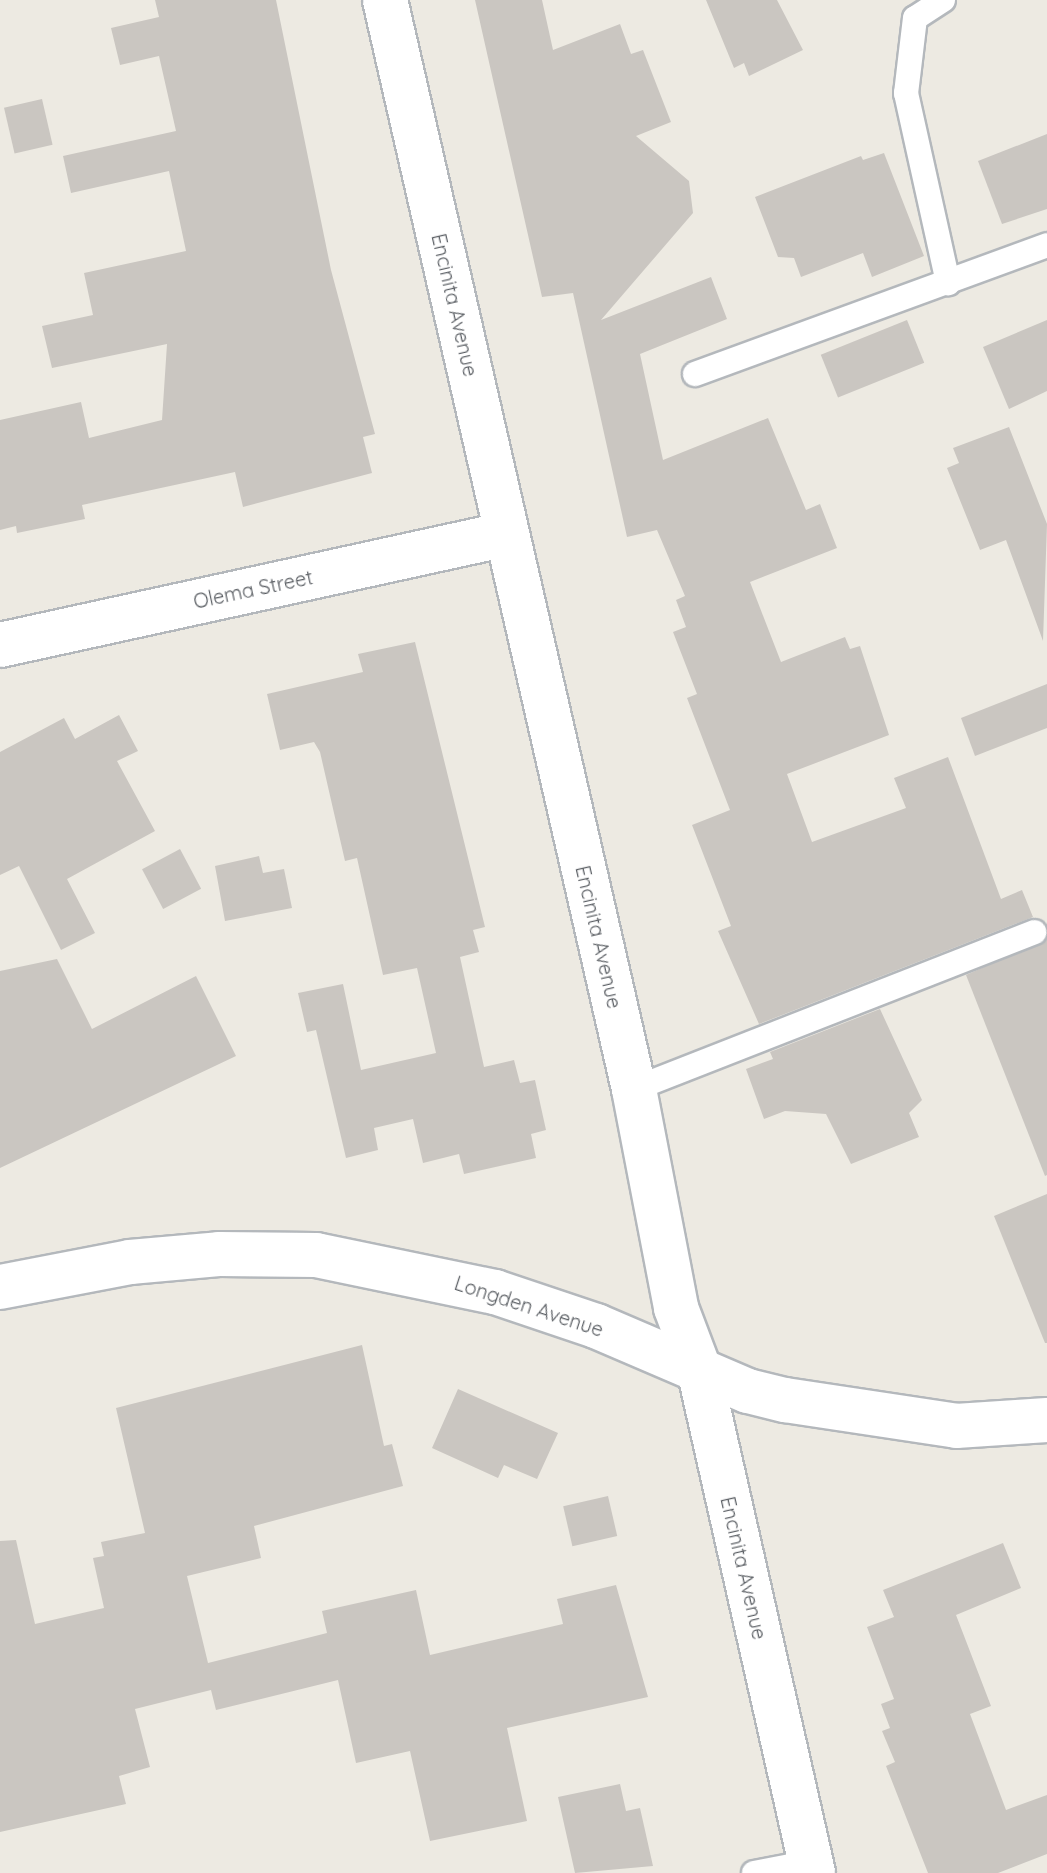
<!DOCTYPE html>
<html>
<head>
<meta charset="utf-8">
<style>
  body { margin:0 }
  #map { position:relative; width:1047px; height:1873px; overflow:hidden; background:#edeae2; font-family:Quicksand,sans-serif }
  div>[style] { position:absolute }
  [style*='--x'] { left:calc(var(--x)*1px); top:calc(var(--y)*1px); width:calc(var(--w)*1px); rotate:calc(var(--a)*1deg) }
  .building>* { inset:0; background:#cac6c1; transform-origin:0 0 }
  .roads { filter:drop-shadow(2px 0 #b4b8bc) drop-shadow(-2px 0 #b4b8bc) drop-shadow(0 2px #b4b8bc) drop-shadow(0 -2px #b4b8bc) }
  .service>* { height:24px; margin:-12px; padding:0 12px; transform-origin:12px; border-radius:12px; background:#fff }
  .minor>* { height:44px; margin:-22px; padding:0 22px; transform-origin:22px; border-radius:22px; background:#fff }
  .tertiary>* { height:44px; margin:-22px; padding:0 22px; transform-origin:22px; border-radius:22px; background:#fff }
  span { translate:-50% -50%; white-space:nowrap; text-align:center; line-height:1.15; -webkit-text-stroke:6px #fff; paint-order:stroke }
  .street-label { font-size:20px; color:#5a5e63 }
</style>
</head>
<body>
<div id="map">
  <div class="building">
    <i style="clip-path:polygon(155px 0,276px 0,331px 270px,375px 434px,363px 437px,372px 473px,243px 507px,235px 472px,82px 505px,85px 519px,17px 533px,16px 526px,0 530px,0 420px,81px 402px,89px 438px,162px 420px,167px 344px,52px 368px,42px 326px,93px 315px,84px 273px,186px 251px,169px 171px,71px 193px,63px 156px,176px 131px,159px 56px,120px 65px,111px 28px,159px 17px)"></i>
    <i style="clip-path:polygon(475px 0,542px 0,553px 50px,620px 24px,631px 54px,643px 50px,671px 122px,636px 136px,689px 181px,693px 213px,601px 320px,711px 277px,727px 319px,640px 354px,663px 460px,768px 418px,806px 510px,820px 504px,837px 548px,750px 582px,781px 662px,845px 637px,850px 649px,860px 646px,889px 735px,787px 774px,812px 842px,906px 808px,894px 778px,948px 757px,1001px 899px,1022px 890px,1033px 917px,759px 1024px,718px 931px,731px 926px,692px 825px,730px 810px,687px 698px,697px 694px,673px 632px,686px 627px,676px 600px,685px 596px,657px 530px,627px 537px,573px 293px,542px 297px)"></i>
    <i style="clip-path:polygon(706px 0,777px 0,803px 50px,749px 76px,744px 63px,734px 68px)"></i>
    <i style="left:42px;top:99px;width:47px;height:39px;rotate:77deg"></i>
    <i style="clip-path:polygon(1047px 134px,1047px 209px,1002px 224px,978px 161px)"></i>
    <i style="clip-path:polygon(884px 153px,924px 256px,872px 277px,863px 253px,801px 277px,794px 258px,778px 257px,755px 197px,861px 156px,863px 160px)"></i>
    <i style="left:907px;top:320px;width:46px;height:93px;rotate:68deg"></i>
    <i style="clip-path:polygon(1047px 320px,1047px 391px,1009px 409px,983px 347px)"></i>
    <i style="clip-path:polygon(1009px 427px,1047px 524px,1043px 641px,1006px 540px,980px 550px,947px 468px,959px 463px,953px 448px)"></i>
    <i style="clip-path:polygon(415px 642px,485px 927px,473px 930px,479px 952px,460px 957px,484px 1067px,514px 1060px,520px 1083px,535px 1080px,546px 1130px,531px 1134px,536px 1158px,464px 1174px,459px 1154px,423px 1163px,413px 1119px,374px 1128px,378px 1150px,346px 1158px,316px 1030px,307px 1032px,298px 993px,343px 984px,361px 1070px,436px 1053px,417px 968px,383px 975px,357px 858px,345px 861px,320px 752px,314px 742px,280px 750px,267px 694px,363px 672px,358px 654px)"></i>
    <i style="clip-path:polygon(1047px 684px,1047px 728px,975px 756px,961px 718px)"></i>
    <i style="clip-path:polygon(119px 715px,138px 751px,117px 761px,155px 831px,67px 879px,95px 933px,61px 950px,19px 866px,0 875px,0 752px,64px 718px,75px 739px)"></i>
    <i style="left:180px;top:849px;width:45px;height:43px;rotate:62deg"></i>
    <i style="clip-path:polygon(259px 856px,263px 873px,284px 869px,292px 908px,225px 921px,215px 866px)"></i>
    <i style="clip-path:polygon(1047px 939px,1047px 1175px,1045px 1176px,966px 975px)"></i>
    <i style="clip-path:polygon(57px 959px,92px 1029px,196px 976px,236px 1056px,0 1168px,0 971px)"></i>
    <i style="clip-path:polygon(880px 1009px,922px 1100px,909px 1113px,919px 1137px,851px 1164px,826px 1114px,785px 1111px,764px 1119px,746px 1069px,773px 1059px,770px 1052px)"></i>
    <i style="clip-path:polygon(1047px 1194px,1047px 1343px,1045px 1343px,994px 1216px)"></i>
    <i style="clip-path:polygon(362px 1345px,384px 1446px,392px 1444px,403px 1486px,254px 1526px,261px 1558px,187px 1576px,208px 1663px,327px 1633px,322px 1611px,416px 1590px,430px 1655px,563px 1624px,557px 1599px,616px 1585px,648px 1697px,507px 1728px,527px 1821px,430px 1841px,410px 1751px,356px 1763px,338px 1680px,216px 1710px,211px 1690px,135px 1709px,150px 1767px,119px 1776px,126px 1804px,0 1832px,0 1541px,16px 1540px,35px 1624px,104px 1608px,93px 1558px,104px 1556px,101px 1542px,145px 1533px,116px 1408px)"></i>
    <i style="clip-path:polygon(458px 1389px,558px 1433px,537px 1479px,504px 1465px,498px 1478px,432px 1448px)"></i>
    <i style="left:608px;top:1496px;width:41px;height:46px;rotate:77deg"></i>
    <i style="clip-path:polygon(1003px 1543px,1021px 1588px,956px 1615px,991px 1706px,970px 1714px,1006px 1810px,1047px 1795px,1047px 1854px,998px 1873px,928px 1873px,886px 1766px,895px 1762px,882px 1731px,890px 1728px,881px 1704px,894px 1699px,867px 1627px,894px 1617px,883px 1590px)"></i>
    <i style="clip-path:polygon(620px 1784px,626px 1811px,640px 1808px,653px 1866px,575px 1873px,558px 1797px)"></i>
  </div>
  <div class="roads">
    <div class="service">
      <i style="--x:943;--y:0;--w:33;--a:147"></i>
      <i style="--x:915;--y:18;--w:76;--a:96.8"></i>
      <i style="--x:906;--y:93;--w:195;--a:77.5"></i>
      <i style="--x:695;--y:374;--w:375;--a:-20.1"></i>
      <i style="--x:634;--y:1089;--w:430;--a:-21.4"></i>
      <i style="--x:754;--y:1873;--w:58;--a:-10.9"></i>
    </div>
    <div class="minor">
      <i style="--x:385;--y:0;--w:1117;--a:77.12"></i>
      <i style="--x:634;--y:1089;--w:223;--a:79.1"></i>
      <i style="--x:676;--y:1308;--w:65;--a:69.3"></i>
      <i style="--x:0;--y:645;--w:519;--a:-12.35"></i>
    </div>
    <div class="tertiary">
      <i style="--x:0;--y:1287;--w:132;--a:-10.9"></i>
      <i style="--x:130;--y:1262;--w:89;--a:-5.1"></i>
      <i style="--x:219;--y:1254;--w:97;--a:0.6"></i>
      <i style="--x:316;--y:1255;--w:183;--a:11.7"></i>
      <i style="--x:495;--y:1292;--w:107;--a:18.6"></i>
      <i style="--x:596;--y:1326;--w:165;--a:23.2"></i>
      <i style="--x:748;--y:1391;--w:38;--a:14"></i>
      <i style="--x:785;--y:1400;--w:173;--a:8.6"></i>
      <i style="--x:956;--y:1426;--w:91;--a:-3.8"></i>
      <i style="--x:699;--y:1369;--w:517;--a:77.25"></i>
    </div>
  </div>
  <div class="street-label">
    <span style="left:455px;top:305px;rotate:77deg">Encinita Avenue</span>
    <span style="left:253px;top:589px;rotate:-12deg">Olema Street</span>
    <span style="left:599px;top:937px;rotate:77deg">Encinita Avenue</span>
    <span style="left:529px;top:1306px;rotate:18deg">Longden Avenue</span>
    <span style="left:744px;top:1568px;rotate:77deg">Encinita Avenue</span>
  </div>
</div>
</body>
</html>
